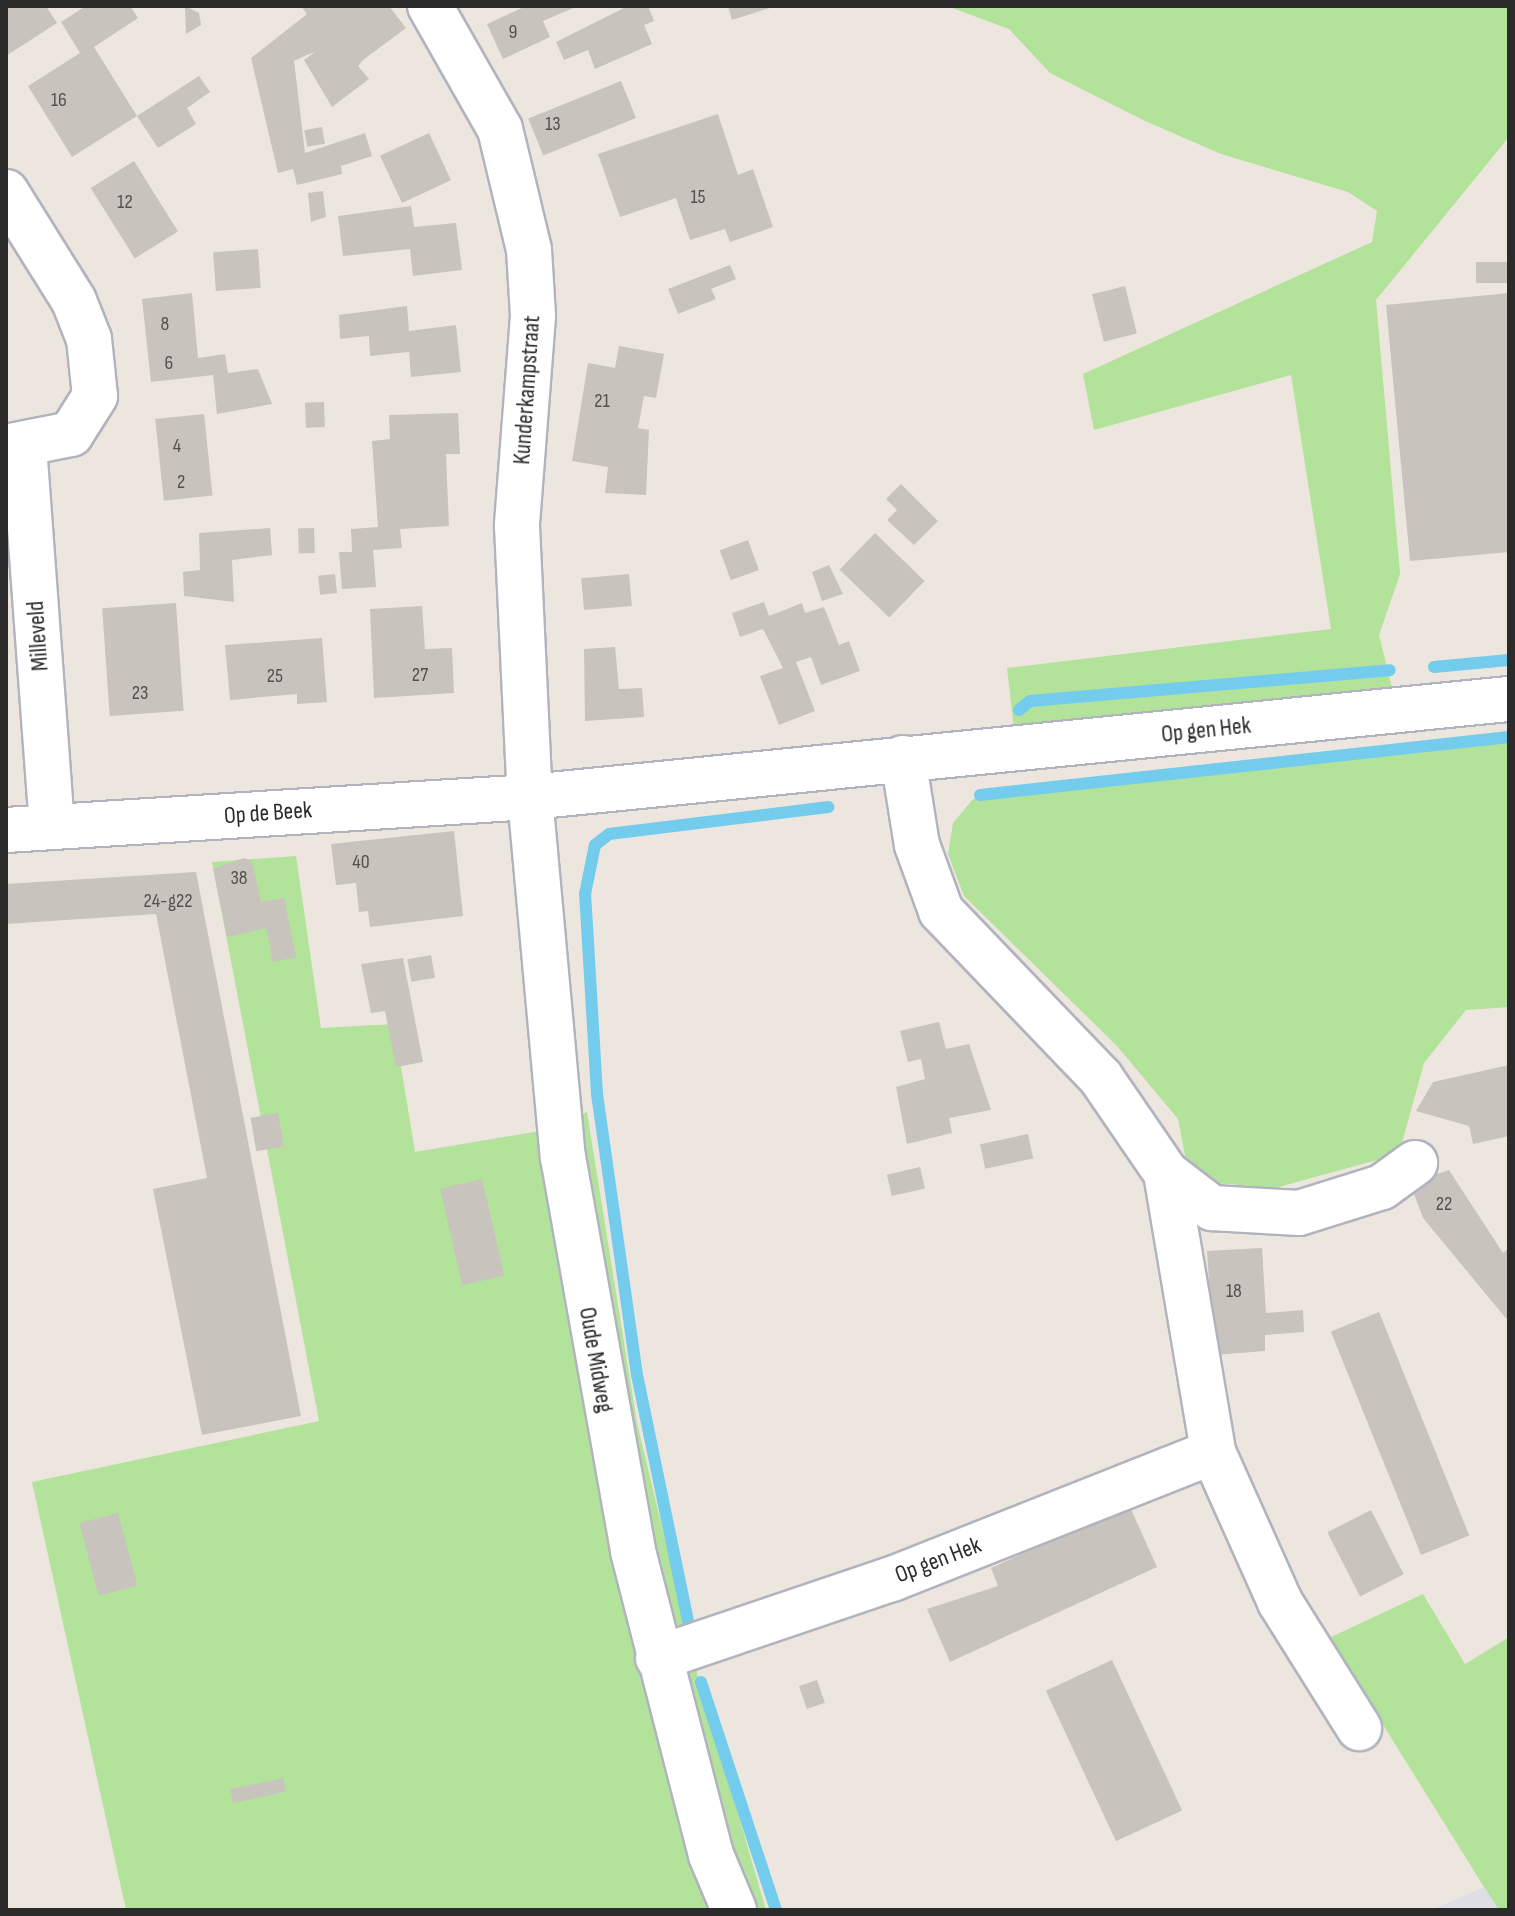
<!DOCTYPE html>
<html>
<head>
<meta charset="utf-8">
<style>
  body { margin:0 }
  #map { position:relative; width:1515px; height:1916px; overflow:hidden; background:#ede6de; font-family:"Sofia Sans Condensed",sans-serif }
  div>[style] { position:absolute }
  [style*='--x'] { left:calc(var(--x)*1px); top:calc(var(--y)*1px); width:calc(var(--w)*1px); rotate:calc(var(--a)*1deg) }
  .industrial>* { inset:0; background:#e0dee5 }
  .green>* { inset:0; background:#b3e29b }
  .stream>* { height:12px; margin:-6px; padding:0 6px; transform-origin:6px; border-radius:6px; background:#73ccec }
  .building>* { inset:0; background:#c8c3bd; transform-origin:0 0 }
  .roads { filter:drop-shadow(2px 0 #b1b4be) drop-shadow(-2px 0 #b1b4be) drop-shadow(0 2px #b1b4be) drop-shadow(0 -2px #b1b4be) }
  .minor>* { height:44px; margin:-22px; padding:0 22px; transform-origin:22px; border-radius:22px; background:#fff }
  span { translate:-50% -50%; white-space:nowrap; text-align:center; line-height:1.15; -webkit-text-stroke:7px #fff; paint-order:stroke }
  .number-label { font-size:20px; color:#525150 }
  .number-label span { -webkit-text-stroke-width:0 }
  .street-label { font-size:24px; color:#2b2b2b }
  .frame { position:absolute; inset:0; border:8px solid #2b2b2b; pointer-events:none }
</style>
</head>
<body>
<div id="map">
  <div class="industrial">
    <i style="clip-path:polygon(1484px 1887px,1499px 1910px,1431px 1910px)"></i>
  </div>
  <div class="green">
    <i style="clip-path:polygon(947px 6px,1509px 6px,1509px 137px,1376px 300px,1400px 574px,1379px 635px,1392px 688px,1014px 729px,1007px 668px,1331px 629px,1291px 375px,1094px 430px,1083px 374px,1372px 242px,1377px 211px,1348px 192px,1221px 154px,1143px 120px,1050px 73px,1009px 29px)"></i>
    <i style="clip-path:polygon(1509px 734px,1509px 1007px,1466px 1010px,1424px 1063px,1399px 1154px,1275px 1188px,1190px 1181px,1178px 1119px,1117px 1046px,964px 896px,948px 854px,953px 823px,973px 799px,1137px 773px)"></i>
    <i style="clip-path:polygon(296px 856px,321px 1028px,394px 1024px,415px 1152px,546px 1130px,587px 1112px,637px 1423px,698px 1676px,766px 1910px,126px 1910px,32px 1482px,319px 1421px,212px 862px)"></i>
    <i style="clip-path:polygon(1423px 1594px,1465px 1664px,1509px 1637px,1509px 1910px,1499px 1910px,1484px 1887px,1329px 1638px)"></i>
  </div>
  <div class="stream">
    <i style="--x:1434;--y:667;--w:75;--a:-5.3"></i>
    <i style="--x:1019;--y:710;--w:14;--a:-39"></i>
    <i style="--x:1030;--y:701;--w:361;--a:-4.9"></i>
    <i style="--x:980;--y:795;--w:532;--a:-6.26"></i>
    <i style="--x:688;--y:1621;--w:251;--a:-101.7"></i>
    <i style="--x:637;--y:1375;--w:284;--a:-98.1"></i>
    <i style="--x:597;--y:1094;--w:200;--a:-93.4"></i>
    <i style="--x:585;--y:894;--w:50;--a:-78.5"></i>
    <i style="--x:595;--y:845;--w:18;--a:-38"></i>
    <i style="--x:609;--y:834;--w:221;--a:-7"></i>
    <i style="--x:701;--y:1682;--w:240;--a:71.8"></i>
  </div>
  <div class="building">
    <i style="clip-path:polygon(6px 6px,46px 6px,57px 23px,6px 56px)"></i>
    <i style="clip-path:polygon(86px 6px,130px 6px,138px 18px,94px 47px,137px 116px,72px 157px,28px 86px,80px 53px,61px 22px)"></i>
    <i style="clip-path:polygon(185px 6px,199px 13px,201px 25px,186px 34px)"></i>
    <i style="clip-path:polygon(301px 6px,389px 6px,406px 28px,363px 60px,358px 66px,369px 79px,332px 107px,304px 60px,316px 51px,294px 61px,305px 153px,365px 133px,372px 156px,341px 166px,342px 174px,297px 185px,293px 169px,278px 173px,251px 58px,307px 14px)"></i>
    <i style="clip-path:polygon(526px 6px,578px 6px,543px 21px,550px 37px,503px 59px,487px 24px)"></i>
    <i style="clip-path:polygon(628px 6px,648px 6px,654px 21px,644px 25px,652px 44px,595px 69px,588px 50px,564px 60px,556px 42px)"></i>
    <i style="clip-path:polygon(728px 6px,773px 6px,773px 7px,732px 20px)"></i>
    <i style="clip-path:polygon(199px 76px,210px 92px,187px 108px,196px 124px,158px 148px,137px 116px)"></i>
    <i style="left:621px;top:81px;width:40px;height:100px;rotate:68deg"></i>
    <i style="clip-path:polygon(718px 114px,738px 175px,753px 169px,773px 227px,730px 242px,725px 229px,690px 240px,676px 198px,620px 217px,598px 154px)"></i>
    <i style="left:322px;top:127px;width:17px;height:18px;rotate:80deg"></i>
    <i style="left:429px;top:133px;width:52px;height:54px;rotate:65deg"></i>
    <i style="left:134px;top:161px;width:83px;height:51px;rotate:58deg"></i>
    <i style="clip-path:polygon(323px 191px,326px 217px,311px 222px,308px 193px)"></i>
    <i style="clip-path:polygon(411px 206px,414px 227px,456px 223px,462px 270px,413px 276px,410px 249px,343px 256px,338px 216px)"></i>
    <i style="left:258px;top:249px;width:39px;height:45px;rotate:86deg"></i>
    <i style="left:1509px;top:262px;width:21px;height:33px;rotate:90deg"></i>
    <i style="clip-path:polygon(730px 265px,736px 279px,711px 289px,716px 299px,678px 314px,668px 289px)"></i>
    <i style="left:1125px;top:286px;width:49px;height:34px;rotate:76deg"></i>
    <i style="clip-path:polygon(192px 293px,198px 358px,225px 354px,228px 373px,258px 369px,272px 404px,217px 414px,213px 375px,151px 382px,142px 299px)"></i>
    <i style="clip-path:polygon(1509px 293px,1509px 552px,1410px 561px,1386px 305px)"></i>
    <i style="clip-path:polygon(407px 306px,409px 331px,456px 325px,461px 372px,411px 377px,409px 352px,370px 356px,369px 336px,340px 339px,339px 315px)"></i>
    <i style="clip-path:polygon(619px 346px,664px 354px,656px 398px,644px 396px,638px 428px,649px 430px,646px 495px,605px 493px,608px 467px,572px 461px,588px 363px,615px 368px)"></i>
    <i style="left:324px;top:402px;width:25px;height:19px;rotate:88deg"></i>
    <i style="clip-path:polygon(458px 413px,460px 454px,446px 454px,449px 526px,400px 529px,402px 548px,373px 550px,376px 587px,342px 589px,339px 552px,352px 552px,351px 529px,378px 527px,372px 441px,390px 439px,389px 415px)"></i>
    <i style="left:204px;top:414px;width:82px;height:49px;rotate:84deg"></i>
    <i style="clip-path:polygon(901px 484px,938px 521px,914px 545px,887px 520px,897px 510px,886px 499px)"></i>
    <i style="clip-path:polygon(270px 528px,272px 555px,232px 560px,234px 602px,184px 596px,183px 572px,200px 570px,199px 533px)"></i>
    <i style="left:314px;top:528px;width:25px;height:16px;rotate:88deg"></i>
    <i style="left:875px;top:533px;width:69px;height:51px;rotate:44deg"></i>
    <i style="left:748px;top:540px;width:32px;height:30px;rotate:70deg"></i>
    <i style="clip-path:polygon(829px 565px,843px 594px,822px 601px,812px 572px)"></i>
    <i style="left:335px;top:574px;width:19px;height:17px;rotate:84deg"></i>
    <i style="left:629px;top:574px;width:32px;height:48px;rotate:85deg"></i>
    <i style="clip-path:polygon(764px 602px,769px 616px,802px 603px,805px 613px,824px 607px,839px 645px,849px 641px,860px 671px,821px 685px,811px 657px,796px 662px,815px 711px,779px 725px,760px 676px,783px 668px,763px 629px,740px 637px,732px 613px)"></i>
    <i style="left:176px;top:603px;width:108px;height:74px;rotate:86deg"></i>
    <i style="clip-path:polygon(422px 606px,425px 649px,452px 648px,454px 693px,374px 698px,370px 609px)"></i>
    <i style="clip-path:polygon(322px 638px,327px 702px,297px 704px,297px 694px,230px 700px,225px 645px)"></i>
    <i style="clip-path:polygon(615px 647px,619px 689px,642px 688px,644px 717px,585px 721px,584px 649px)"></i>
    <i style="clip-path:polygon(454px 831px,463px 916px,370px 927px,368px 911px,359px 912px,356px 883px,336px 885px,331px 844px)"></i>
    <i style="clip-path:polygon(244px 858px,252px 861px,261px 902px,284px 898px,296px 957px,273px 962px,266px 928px,227px 937px,213px 869px)"></i>
    <i style="clip-path:polygon(196px 872px,301px 1416px,202px 1435px,153px 1189px,207px 1178px,156px 914px,6px 924px,6px 884px)"></i>
    <i style="left:431px;top:955px;width:23px;height:24px;rotate:80deg"></i>
    <i style="clip-path:polygon(403px 958px,423px 1062px,396px 1067px,385px 1011px,371px 1013px,361px 964px)"></i>
    <i style="clip-path:polygon(939px 1022px,946px 1049px,969px 1044px,991px 1110px,949px 1118px,952px 1133px,907px 1144px,896px 1087px,925px 1079px,921px 1059px,908px 1062px,900px 1031px)"></i>
    <i style="clip-path:polygon(1509px 1065px,1509px 1136px,1473px 1144px,1469px 1126px,1416px 1111px,1433px 1082px)"></i>
    <i style="left:278px;top:1113px;width:34px;height:28px;rotate:80deg"></i>
    <i style="left:1028px;top:1134px;width:25px;height:49px;rotate:78deg"></i>
    <i style="left:920px;top:1167px;width:22px;height:34px;rotate:77deg"></i>
    <i style="clip-path:polygon(1449px 1170px,1503px 1253px,1509px 1248px,1509px 1322px,1423px 1218px,1410px 1183px)"></i>
    <i style="left:482px;top:1179px;width:99px;height:43px;rotate:77deg"></i>
    <i style="clip-path:polygon(1262px 1248px,1266px 1313px,1303px 1310px,1304px 1332px,1265px 1335px,1265px 1351px,1214px 1355px,1207px 1251px)"></i>
    <i style="left:1379px;top:1312px;width:241px;height:52px;rotate:68deg"></i>
    <i style="clip-path:polygon(1129px 1505px,1157px 1567px,950px 1662px,927px 1609px,998px 1586px,991px 1568px)"></i>
    <i style="left:1371px;top:1510px;width:72px;height:49px;rotate:63deg"></i>
    <i style="left:118px;top:1513px;width:75px;height:40px;rotate:75deg"></i>
    <i style="left:1112px;top:1660px;width:166px;height:73px;rotate:65deg"></i>
    <i style="left:817px;top:1680px;width:24px;height:19px;rotate:71deg"></i>
    <i style="left:283px;top:1778px;width:14px;height:54px;rotate:78deg"></i>
  </div>
  <div class="roads">
    <div class="minor">
      <i style="--x:430;--y:6;--w:142;--a:60.4"></i>
      <i style="--x:500;--y:129;--w:124;--a:76.5"></i>
      <i style="--x:529;--y:250;--w:66;--a:86.5"></i>
      <i style="--x:533;--y:316;--w:211;--a:94.4"></i>
      <i style="--x:517;--y:526;--w:271;--a:87.3"></i>
      <i style="--x:530;--y:797;--w:362;--a:84.8"></i>
      <i style="--x:563;--y:1157;--w:400;--a:79.9"></i>
      <i style="--x:633;--y:1551;--w:314;--a:75.6"></i>
      <i style="--x:711;--y:1855;--w:60;--a:67.3"></i>
      <i style="--x:6;--y:192;--w:128;--a:58"></i>
      <i style="--x:74;--y:301;--w:41;--a:68.5"></i>
      <i style="--x:89;--y:339;--w:57;--a:84"></i>
      <i style="--x:95;--y:396;--w:45;--a:122.3"></i>
      <i style="--x:71;--y:434;--w:66;--a:168.7"></i>
      <i style="--x:24;--y:446;--w:382;--a:85.8"></i>
      <i style="--x:903;--y:758;--w:88;--a:80.9"></i>
      <i style="--x:917;--y:845;--w:70;--a:70"></i>
      <i style="--x:941;--y:911;--w:231;--a:46.2"></i>
      <i style="--x:1101;--y:1078;--w:115;--a:55.6"></i>
      <i style="--x:1166;--y:1173;--w:283;--a:80.4"></i>
      <i style="--x:1213;--y:1452;--w:164;--a:65.9"></i>
      <i style="--x:1280;--y:1602;--w:149;--a:57.9"></i>
      <i style="--x:6;--y:830;--w:525;--a:-3.6"></i>
      <i style="--x:530;--y:797;--w:984;--a:-5.72"></i>
      <i style="--x:1166;--y:1173;--w:58;--a:37.3"></i>
      <i style="--x:1212;--y:1208;--w:87;--a:3.3"></i>
      <i style="--x:1299;--y:1213;--w:87;--a:-17.4"></i>
      <i style="--x:1382;--y:1187;--w:41;--a:-36"></i>
      <i style="--x:658;--y:1658;--w:247;--a:-18.7"></i>
      <i style="--x:892;--y:1579;--w:345;--a:-21.6"></i>
    </div>
  </div>
  <div class="number-label">
    <span style="left:513px;top:32px">9</span>
    <span style="left:59px;top:100px">16</span>
    <span style="left:553px;top:124px">13</span>
    <span style="left:698px;top:197px">15</span>
    <span style="left:125px;top:202px">12</span>
    <span style="left:165px;top:324px">8</span>
    <span style="left:169px;top:363px">6</span>
    <span style="left:602px;top:401px">21</span>
    <span style="left:177px;top:446px">4</span>
    <span style="left:181px;top:482px">2</span>
    <span style="left:420px;top:675px">27</span>
    <span style="left:275px;top:676px">25</span>
    <span style="left:140px;top:693px">23</span>
    <span style="left:361px;top:862px">40</span>
    <span style="left:239px;top:878px">38</span>
    <span style="left:168px;top:901px">24-g22</span>
    <span style="left:1444px;top:1204px">22</span>
    <span style="left:1234px;top:1291px">18</span>
  </div>
  <div class="street-label">
    <span style="left:527px;top:390px;rotate:-86deg">Kunderkampstraat</span>
    <span style="left:38px;top:636px;rotate:-94deg">Milleveld</span>
    <span style="left:1206px;top:730px;rotate:-6deg">Op gen Hek</span>
    <span style="left:268px;top:813px;rotate:-4deg">Op de Beek</span>
    <span style="left:596px;top:1360px;rotate:80deg">Oude Midweg</span>
    <span style="left:938px;top:1560px;rotate:-21deg">Op gen Hek</span>
  </div>
  <div class="frame"></div>
</div>
</body>
</html>
